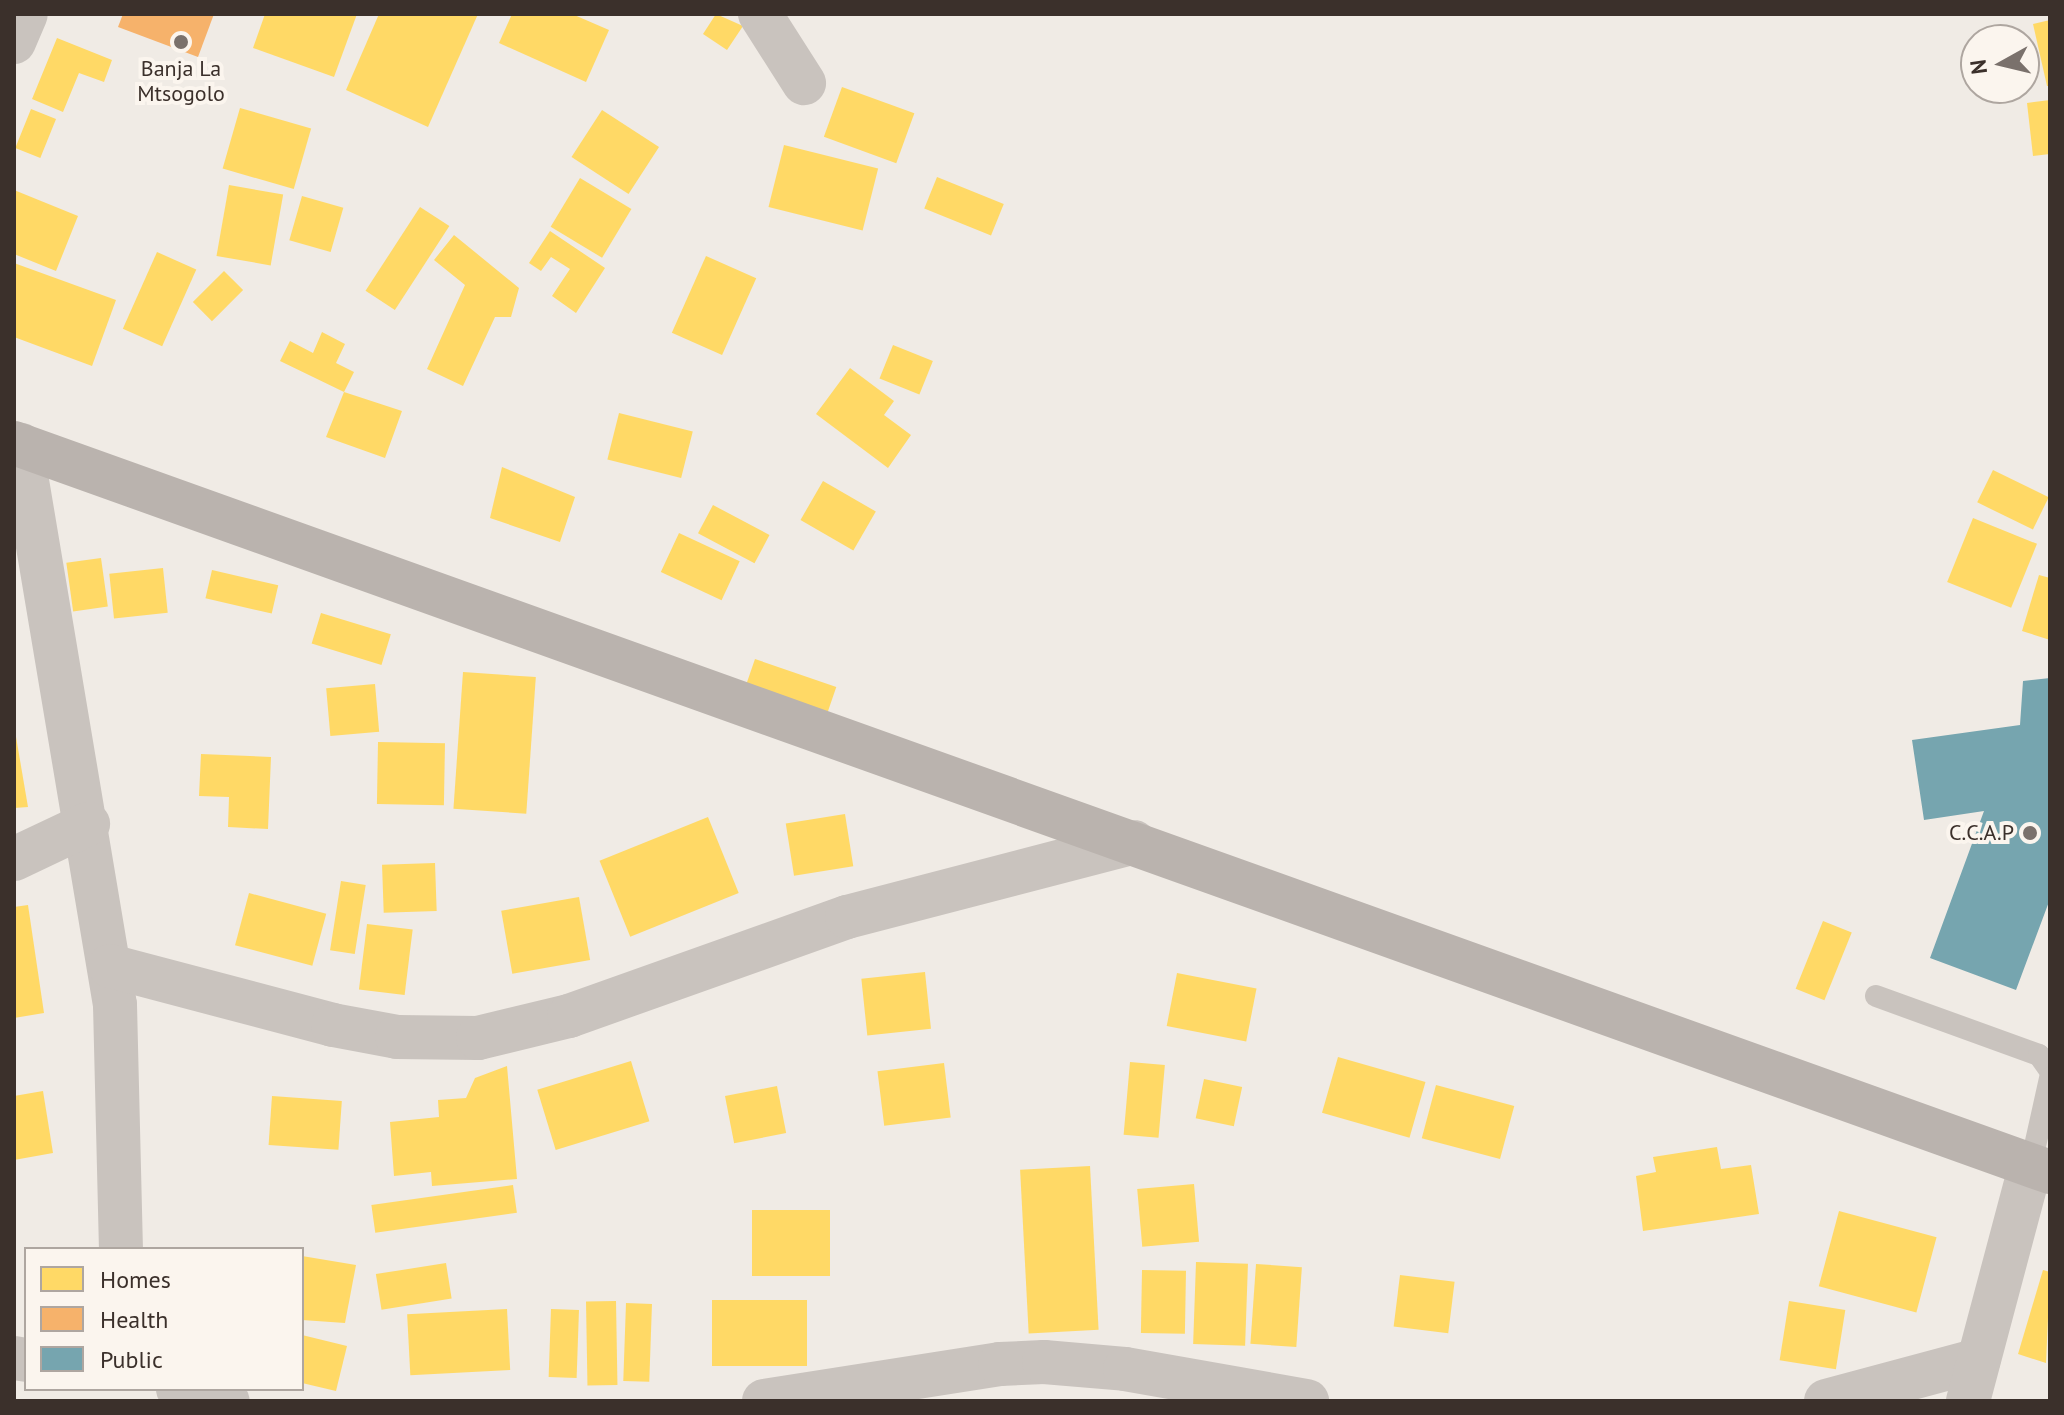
<!DOCTYPE html>
<html>
<head>
<meta charset="utf-8">
<style>
  body { margin:0 }
  #map { position:relative; width:2064px; height:1415px; overflow:hidden; background:#f0ebe5; font-family:"PT Sans",sans-serif }
  div>[style] { position:absolute }
  [style*='--x'] { left:calc(var(--x)*1px); top:calc(var(--y)*1px); width:calc(var(--w)*1px); rotate:calc(var(--a)*1deg) }
  .homes>* { inset:0; background:#ffd966; transform-origin:0 0 }
  .health>* { inset:0; background:#f6b26b }
  .public>* { inset:0; background:#76a5af }
  .lane>* { height:22px; margin:-11px; padding:0 11px; transform-origin:11px; border-radius:11px; background:#c9c3be }
  .street>* { height:44px; margin:-22px; padding:0 22px; transform-origin:22px; border-radius:22px; background:#c9c3be }
  .secondary>* { height:44px; margin:-22px; padding:0 22px; transform-origin:22px; border-radius:22px; background:#bab3ae }
  .dots>* { width:22px; height:22px; translate:-50% -50%; box-sizing:border-box; border:4px solid #fbf5ee; border-radius:50% }
  span { translate:-50% -50%; white-space:nowrap; text-align:center; line-height:1.15; -webkit-text-stroke:8px #fbf5ee; paint-order:stroke }
  .poi-label { font-size:22px; color:#3b302b }
  .right { translate:-100% -50%; text-align:right }
  .frame { position:absolute; inset:0; border:16px solid #3b302b; pointer-events:none }
  .legend { position:absolute; left:24px; top:1247px; width:280px; height:144px; box-sizing:border-box; background:#fbf5ee; border:2px solid #aea6a0; margin:0; padding:10px 14px; list-style:none; font-size:24px; color:#3b302b }
  .legend li { display:flex; align-items:center; gap:16px; height:40px }
  .legend b { width:40px; border:2px solid #aea6a0 }
  .north { position:absolute; left:1960px; top:24px; width:80px; height:80px; box-sizing:border-box; background:#fbf5ee; border:2px solid #aea6a0; border-radius:50%; rotate:262deg; font-size:22px; font-weight:700; line-height:32px; text-align:center; color:#3b302b }
  .north::after { content:''; display:block; margin:auto; width:28px; height:36px; background:#7a716c; clip-path:polygon(50% 0,100% 100%,50% 72%,0 100%) }
</style>
</head>
<body>
<div id="map">
  <div class="homes">
    <i style="clip-path:polygon(265px 14px,357px 14px,334px 77px,253px 48px)"></i>
    <i style="clip-path:polygon(379px 14px,478px 14px,428px 127px,346px 90px)"></i>
    <i style="clip-path:polygon(512px 14px,572px 14px,609px 30px,586px 82px,499px 43px)"></i>
    <i style="clip-path:polygon(716px 14px,743px 26px,727px 50px,703px 34px)"></i>
    <i style="clip-path:polygon(2050px 20px,2050px 86px,2047px 86px,2033px 24px)"></i>
    <i style="clip-path:polygon(57px 38px,112px 60px,104px 82px,79px 73px,63px 112px,32px 99px)"></i>
    <i style="left:842px;top:87px;width:77px;height:53px;rotate:20deg"></i>
    <i style="clip-path:polygon(2050px 100px,2050px 154px,2033px 156px,2027px 103px)"></i>
    <i style="left:240px;top:108px;width:74px;height:63px;rotate:16deg"></i>
    <i style="left:31px;top:109px;width:27px;height:42px;rotate:22deg"></i>
    <i style="left:602px;top:110px;width:68px;height:56px;rotate:33deg"></i>
    <i style="left:784px;top:145px;width:97px;height:64px;rotate:14deg"></i>
    <i style="left:937px;top:177px;width:72px;height:34px;rotate:22deg"></i>
    <i style="left:580px;top:178px;width:60px;height:57px;rotate:31deg"></i>
    <i style="left:229px;top:185px;width:55px;height:72px;rotate:10deg"></i>
    <i style="clip-path:polygon(14px 190px,78px 216px,56px 271px,14px 254px)"></i>
    <i style="left:302px;top:196px;width:43px;height:46px;rotate:16deg"></i>
    <i style="left:420px;top:207px;width:35px;height:100px;rotate:33deg"></i>
    <i style="clip-path:polygon(550px 231px,605px 268px,576px 313px,552px 296px,570px 269px,551px 257px,541px 271px,529px 263px)"></i>
    <i style="clip-path:polygon(454px 235px,519px 288px,511px 317px,495px 317px,463px 386px,427px 369px,465px 285px,434px 260px)"></i>
    <i style="left:157px;top:252px;width:43px;height:84px;rotate:24deg"></i>
    <i style="left:706px;top:256px;width:55px;height:84px;rotate:24deg"></i>
    <i style="clip-path:polygon(14px 263px,116px 300px,92px 366px,14px 337px)"></i>
    <i style="left:224px;top:271px;width:27px;height:44px;rotate:45deg"></i>
    <i style="clip-path:polygon(322px 332px,345px 344px,336px 363px,354px 372px,344px 392px,402px 411px,385px 458px,326px 437px,344px 392px,280px 361px,290px 341px,313px 353px)"></i>
    <i style="left:893px;top:345px;width:43px;height:36px;rotate:22deg"></i>
    <i style="clip-path:polygon(850px 368px,894px 401px,884px 415px,911px 435px,888px 468px,816px 414px)"></i>
    <i style="left:619px;top:413px;width:76px;height:48px;rotate:14deg"></i>
    <i style="clip-path:polygon(502px 467px,575px 497px,560px 542px,490px 518px)"></i>
    <i style="left:1993px;top:470px;width:62px;height:36px;rotate:26deg"></i>
    <i style="left:823px;top:481px;width:61px;height:45px;rotate:30deg"></i>
    <i style="left:713px;top:505px;width:64px;height:32px;rotate:28deg"></i>
    <i style="left:1973px;top:518px;width:69px;height:69px;rotate:22deg"></i>
    <i style="left:679px;top:533px;width:67px;height:43px;rotate:25deg"></i>
    <i style="left:101px;top:558px;width:49px;height:35px;rotate:82deg"></i>
    <i style="left:163px;top:568px;width:45px;height:54px;rotate:84deg"></i>
    <i style="left:212px;top:570px;width:68px;height:29px;rotate:13deg"></i>
    <i style="clip-path:polygon(2039px 575px,2050px 578px,2050px 640px,2022px 631px)"></i>
    <i style="left:321px;top:613px;width:73px;height:32px;rotate:17deg"></i>
    <i style="left:755px;top:659px;width:86px;height:33px;rotate:19deg"></i>
    <i style="left:463px;top:672px;width:73px;height:137px;rotate:4deg"></i>
    <i style="left:375px;top:684px;width:48px;height:49px;rotate:85deg"></i>
    <i style="clip-path:polygon(14px 725px,28px 807px,14px 808px)"></i>
    <i style="left:378px;top:742px;width:67px;height:62px;rotate:1deg"></i>
    <i style="clip-path:polygon(201px 754px,271px 757px,268px 829px,228px 827px,229px 797px,199px 796px)"></i>
    <i style="left:845px;top:814px;width:53px;height:60px;rotate:81deg"></i>
    <i style="left:708px;top:817px;width:82px;height:117px;rotate:68deg"></i>
    <i style="left:435px;top:863px;width:48px;height:53px;rotate:88deg"></i>
    <i style="left:341px;top:881px;width:25px;height:70px;rotate:9deg"></i>
    <i style="left:249px;top:893px;width:80px;height:54px;rotate:15deg"></i>
    <i style="left:579px;top:897px;width:64px;height:79px;rotate:80deg"></i>
    <i style="clip-path:polygon(28px 905px,44px 1013px,14px 1018px,14px 907px)"></i>
    <i style="left:1823px;top:921px;width:31px;height:73px;rotate:22deg"></i>
    <i style="left:367px;top:924px;width:46px;height:66px;rotate:7deg"></i>
    <i style="left:925px;top:972px;width:57px;height:64px;rotate:84deg"></i>
    <i style="left:1177px;top:973px;width:81px;height:54px;rotate:11deg"></i>
    <i style="left:1338px;top:1057px;width:91px;height:58px;rotate:16deg"></i>
    <i style="left:631px;top:1061px;width:63px;height:98px;rotate:73deg"></i>
    <i style="left:1130px;top:1062px;width:35px;height:73px;rotate:5deg"></i>
    <i style="left:944px;top:1063px;width:55px;height:67px;rotate:83deg"></i>
    <i style="clip-path:polygon(507px 1066px,517px 1179px,432px 1186px,431px 1172px,394px 1176px,390px 1122px,439px 1117px,438px 1100px,466px 1098px,475px 1078px)"></i>
    <i style="left:1204px;top:1079px;width:39px;height:40px;rotate:12deg"></i>
    <i style="left:1436px;top:1085px;width:81px;height:55px;rotate:15deg"></i>
    <i style="left:777px;top:1086px;width:48px;height:53px;rotate:79deg"></i>
    <i style="clip-path:polygon(43px 1091px,53px 1153px,14px 1160px,14px 1096px)"></i>
    <i style="left:272px;top:1096px;width:70px;height:49px;rotate:4deg"></i>
    <i style="clip-path:polygon(1717px 1147px,1721px 1169px,1751px 1165px,1759px 1214px,1643px 1231px,1636px 1176px,1656px 1172px,1653px 1157px)"></i>
    <i style="left:1090px;top:1166px;width:164px;height:70px;rotate:87deg"></i>
    <i style="left:1194px;top:1184px;width:58px;height:57px;rotate:85deg"></i>
    <i style="left:513px;top:1185px;width:28px;height:143px;rotate:82deg"></i>
    <i style="left:752px;top:1210px;width:78px;height:66px"></i>
    <i style="left:1839px;top:1211px;width:101px;height:78px;rotate:15deg"></i>
    <i style="clip-path:polygon(302px 1256px,356px 1265px,345px 1323px,302px 1320px)"></i>
    <i style="left:1196px;top:1262px;width:52px;height:82px;rotate:2deg"></i>
    <i style="left:446px;top:1263px;width:36px;height:71px;rotate:81deg"></i>
    <i style="left:1256px;top:1264px;width:46px;height:80px;rotate:4deg"></i>
    <i style="left:1142px;top:1270px;width:44px;height:63px;rotate:1deg"></i>
    <i style="clip-path:polygon(2043px 1270px,2050px 1272px,2046px 1363px,2018px 1354px)"></i>
    <i style="left:1400px;top:1275px;width:55px;height:52px;rotate:7deg"></i>
    <i style="left:712px;top:1300px;width:95px;height:66px"></i>
    <i style="left:616px;top:1301px;width:84px;height:30px;rotate:89deg"></i>
    <i style="left:1789px;top:1301px;width:57px;height:60px;rotate:9deg"></i>
    <i style="left:626px;top:1303px;width:26px;height:78px;rotate:2deg"></i>
    <i style="left:507px;top:1309px;width:61px;height:100px;rotate:87deg"></i>
    <i style="left:551px;top:1309px;width:28px;height:68px;rotate:2deg"></i>
    <i style="clip-path:polygon(302px 1335px,347px 1346px,336px 1391px,302px 1383px)"></i>
  </div>
  <div class="health">
    <i style="clip-path:polygon(123px 14px,214px 14px,198px 57px,118px 27px)"></i>
  </div>
  <div class="public">
    <i style="clip-path:polygon(2050px 678px,2050px 899px,2016px 990px,1930px 958px,1984px 811px,1924px 820px,1912px 740px,2020px 725px,2023px 681px)"></i>
  </div>
  <div class="lane">
    <i style="--x:1876;--y:996;--w:173;--a:19.9"></i>
    <i style="--x:2039;--y:1055;--w:19;--a:55"></i>
    <i style="--x:2031;--y:1164;--w:88;--a:-77.5"></i>
  </div>
  <div class="street">
    <i style="--x:760;--y:14;--w:82;--a:57.5"></i>
    <i style="--x:14;--y:42;--w:30;--a:-67"></i>
    <i style="--x:21;--y:445;--w:568;--a:80.47"></i>
    <i style="--x:115;--y:1005;--w:244;--a:88.6"></i>
    <i style="--x:14;--y:859;--w:82;--a:-25.3"></i>
    <i style="--x:110;--y:966;--w:231;--a:14.8"></i>
    <i style="--x:333;--y:1025;--w:65;--a:10.6"></i>
    <i style="--x:397;--y:1037;--w:81;--a:0.7"></i>
    <i style="--x:478;--y:1038;--w:94;--a:-13.6"></i>
    <i style="--x:569;--y:1016;--w:295;--a:-19.6"></i>
    <i style="--x:847;--y:917;--w:297;--a:-14.6"></i>
    <i style="--x:14;--y:1358;--w:12;--a:9"></i>
    <i style="--x:178;--y:1389;--w:51;--a:13.5"></i>
    <i style="--x:764;--y:1401;--w:239;--a:-8.9"></i>
    <i style="--x:1000;--y:1364;--w:44;--a:-2.6"></i>
    <i style="--x:1044;--y:1362;--w:81;--a:4.9"></i>
    <i style="--x:1125;--y:1369;--w:185;--a:10"></i>
    <i style="--x:1826;--y:1401;--w:158;--a:-15"></i>
    <i style="--x:1968;--y:1401;--w:245;--a:-75.1"></i>
  </div>
  <div class="secondary">
    <i style="--x:14;--y:443;--w:2163;--a:19.7"></i>
  </div>
  <div class="dots">
    <i style="left:181px;top:42px;background:#7a716c"></i>
    <i style="left:2030px;top:833px;background:#7a716c"></i>
  </div>
  <div class="poi-label">
    <span style="left:181px;top:81px">Banja La<br>Mtsogolo</span>
    <span class="right" style="left:2014px;top:833px">C.C.A.P</span>
  </div>
  <div class="frame"></div>
  <ul class="legend">
  <li><b style="height:22px;background:#ffd966"></b>Homes</li>
  <li><b style="height:22px;background:#f6b26b"></b>Health</li>
  <li><b style="height:22px;background:#76a5af"></b>Public</li>
  </ul>
  <div class="north">N</div>
</div>
</body>
</html>
